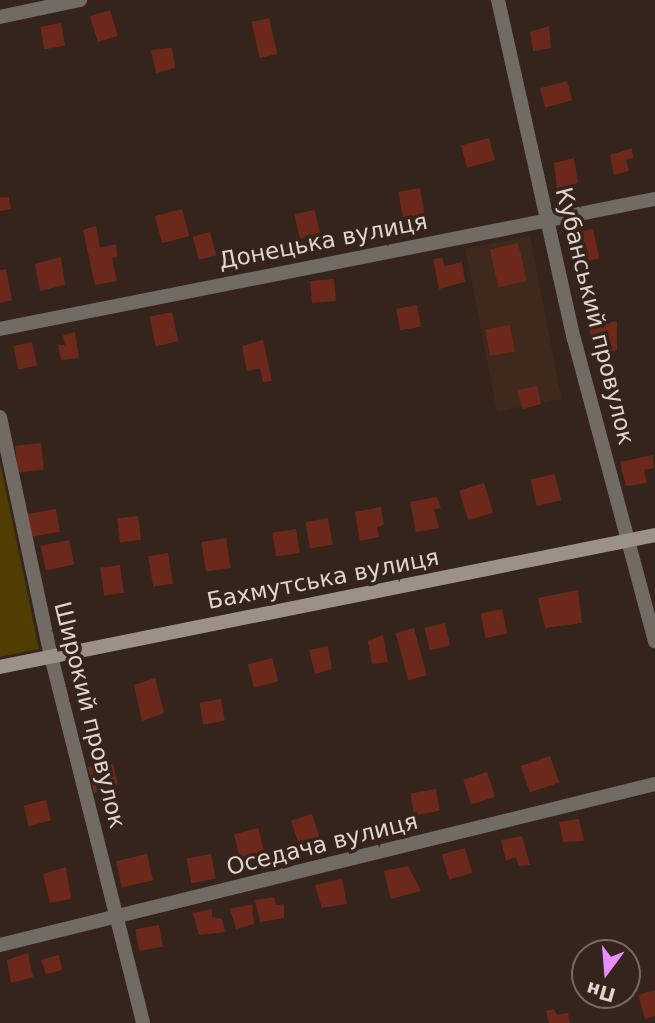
<!DOCTYPE html>
<html>
<head>
<meta charset="utf-8">
<style>
  body { margin:0 }
  #map { position:relative; width:655px; height:1023px; overflow:hidden; background:#34241b; font-family:"DejaVu Sans",sans-serif }
  div>[style] { position:absolute }
  [style*='--x'] { left:calc(var(--x)*1px); top:calc(var(--y)*1px); width:calc(var(--w)*1px); rotate:calc(var(--a)*1deg) }
  .built>* { inset:0; background:#3f291c; transform-origin:0 0 }
  .green>* { inset:0; background:#503d01 }
  .building>* { inset:0; background:#6c291b; transform-origin:0 0 }
  .street>* { height:14px; margin:-7px; padding:0 7px; transform-origin:7px; border-radius:7px; background:#716b64 }
  .secondary>* { height:14px; margin:-7px; padding:0 7px; transform-origin:7px; border-radius:7px; background:#9b9186 }
  span { translate:-50% -50%; white-space:nowrap; text-align:center; line-height:1.15; -webkit-text-stroke:7px #34241b; paint-order:stroke }
  .street-label { font-size:23px; color:#dfd4ce }
  .north { position:absolute; left:571px; top:939px; width:70px; height:70px; box-sizing:border-box; background:#34241b; border:2px solid #786a63; border-radius:50%; rotate:196deg; font-size:19px; font-weight:700; line-height:28px; text-align:center; color:#dfd4ce }
  .north::after { content:''; display:block; margin:auto; width:24px; height:32px; background:#ea8dfc; clip-path:polygon(50% 0,100% 100%,50% 72%,0 100%) }
</style>
</head>
<body>
<div id="map">
  <div class="built">
    <i style="left:530px;top:236px;width:166px;height:66px;rotate:79deg"></i>
  </div>
  <div class="green">
    <i style="clip-path:polygon(0 462px,39px 649px,0 657px)"></i>
  </div>
  <div class="building">
    <i style="left:110px;top:10px;width:27px;height:21px;rotate:73deg"></i>
    <i style="left:269px;top:18px;width:37px;height:18px;rotate:77deg"></i>
    <i style="left:61px;top:23px;width:23px;height:21px;rotate:80deg"></i>
    <i style="clip-path:polygon(549px 26px,551px 48px,533px 51px,530px 32px)"></i>
    <i style="clip-path:polygon(172px 48px,175px 68px,156px 73px,151px 50px)"></i>
    <i style="left:567px;top:81px;width:20px;height:28px;rotate:75deg"></i>
    <i style="left:489px;top:138px;width:23px;height:29px;rotate:75deg"></i>
    <i style="clip-path:polygon(632px 148px,633px 158px,626px 160px,629px 171px,614px 175px,610px 155px)"></i>
    <i style="clip-path:polygon(574px 158px,578px 183px,557px 189px,554px 163px)"></i>
    <i style="left:420px;top:188px;width:29px;height:22px;rotate:80deg"></i>
    <i style="clip-path:polygon(0 197px,9px 197px,11px 209px,0 211px)"></i>
    <i style="left:182px;top:209px;width:28px;height:28px;rotate:75deg"></i>
    <i style="left:315px;top:210px;width:25px;height:21px;rotate:78deg"></i>
    <i style="clip-path:polygon(96px 226px,100px 248px,116px 244px,117px 257px,112px 258px,117px 281px,95px 285px,83px 230px)"></i>
    <i style="left:593px;top:229px;width:30px;height:24px;rotate:78deg"></i>
    <i style="left:210px;top:232px;width:24px;height:18px;rotate:75deg"></i>
    <i style="left:518px;top:243px;width:39px;height:29px;rotate:77deg"></i>
    <i style="clip-path:polygon(61px 257px,65px 285px,40px 291px,35px 264px)"></i>
    <i style="clip-path:polygon(442px 258px,445px 266px,462px 262px,465px 282px,439px 289px,433px 259px)"></i>
    <i style="clip-path:polygon(6px 269px,12px 300px,0 303px,0 270px)"></i>
    <i style="left:334px;top:279px;width:22px;height:24px;rotate:85deg"></i>
    <i style="left:417px;top:305px;width:22px;height:21px;rotate:80deg"></i>
    <i style="left:172px;top:312px;width:30px;height:23px;rotate:78deg"></i>
    <i style="clip-path:polygon(617px 321px,617px 350px,595px 355px,588px 326px)"></i>
    <i style="left:510px;top:325px;width:27px;height:25px;rotate:80deg"></i>
    <i style="clip-path:polygon(75px 332px,79px 358px,61px 360px,58px 345px,65px 345px,63px 335px)"></i>
    <i style="clip-path:polygon(263px 340px,272px 381px,263px 382px,260px 368px,247px 371px,242px 346px)"></i>
    <i style="left:32px;top:342px;width:24px;height:19px;rotate:78deg"></i>
    <i style="clip-path:polygon(537px 386px,541px 404px,523px 409px,517px 390px)"></i>
    <i style="left:41px;top:443px;width:27px;height:26px;rotate:84deg"></i>
    <i style="clip-path:polygon(653px 455px,654px 468px,644px 470px,647px 483px,626px 486px,620px 462px)"></i>
    <i style="left:555px;top:474px;width:27px;height:25px;rotate:77deg"></i>
    <i style="left:484px;top:483px;width:31px;height:26px;rotate:73deg"></i>
    <i style="clip-path:polygon(437px 497px,441px 508px,434px 509px,439px 528px,416px 532px,410px 502px)"></i>
    <i style="clip-path:polygon(381px 507px,384px 525px,377px 527px,379px 537px,360px 541px,355px 512px)"></i>
    <i style="left:56px;top:509px;width:23px;height:29px;rotate:80deg"></i>
    <i style="left:138px;top:516px;width:24px;height:21px;rotate:83deg"></i>
    <i style="left:328px;top:518px;width:27px;height:23px;rotate:80deg"></i>
    <i style="left:296px;top:529px;width:24px;height:24px;rotate:81deg"></i>
    <i style="left:226px;top:538px;width:30px;height:25px;rotate:81deg"></i>
    <i style="left:69px;top:540px;width:25px;height:29px;rotate:78deg"></i>
    <i style="left:168px;top:553px;width:31px;height:20px;rotate:81deg"></i>
    <i style="left:120px;top:565px;width:28px;height:20px;rotate:82deg"></i>
    <i style="clip-path:polygon(578px 590px,582px 623px,545px 628px,538px 598px)"></i>
    <i style="left:502px;top:609px;width:25px;height:22px;rotate:78deg"></i>
    <i style="left:445px;top:623px;width:23px;height:21px;rotate:77deg"></i>
    <i style="left:414px;top:628px;width:49px;height:19px;rotate:75deg"></i>
    <i style="clip-path:polygon(383px 635px,388px 662px,372px 664px,368px 641px)"></i>
    <i style="clip-path:polygon(328px 646px,332px 669px,315px 674px,309px 650px)"></i>
    <i style="left:272px;top:658px;width:24px;height:25px;rotate:75deg"></i>
    <i style="clip-path:polygon(155px 678px,164px 713px,142px 721px,134px 685px)"></i>
    <i style="left:221px;top:699px;width:22px;height:22px;rotate:80deg"></i>
    <i style="left:550px;top:756px;width:28px;height:31px;rotate:71deg"></i>
    <i style="clip-path:polygon(113px 764px,118px 785px,94px 793px,88px 767px)"></i>
    <i style="left:487px;top:772px;width:26px;height:25px;rotate:72deg"></i>
    <i style="left:436px;top:789px;width:22px;height:26px;rotate:80deg"></i>
    <i style="left:46px;top:800px;width:21px;height:23px;rotate:76deg"></i>
    <i style="left:312px;top:814px;width:26px;height:22px;rotate:72deg"></i>
    <i style="clip-path:polygon(579px 819px,584px 841px,563px 842px,559px 822px)"></i>
    <i style="left:258px;top:828px;width:27px;height:25px;rotate:75deg"></i>
    <i style="clip-path:polygon(522px 836px,530px 865px,519px 866px,516px 857px,506px 861px,501px 840px)"></i>
    <i style="left:465px;top:848px;width:26px;height:24px;rotate:74deg"></i>
    <i style="left:147px;top:854px;width:27px;height:32px;rotate:77deg"></i>
    <i style="left:211px;top:854px;width:25px;height:25px;rotate:79deg"></i>
    <i style="clip-path:polygon(408px 866px,421px 891px,391px 899px,384px 871px)"></i>
    <i style="clip-path:polygon(66px 867px,71px 899px,50px 903px,43px 874px)"></i>
    <i style="clip-path:polygon(342px 879px,347px 904px,322px 908px,315px 885px)"></i>
    <i style="clip-path:polygon(274px 897px,276px 905px,284px 904px,284px 918px,260px 922px,255px 900px)"></i>
    <i style="clip-path:polygon(252px 904px,254px 924px,236px 929px,230px 909px)"></i>
    <i style="clip-path:polygon(212px 909px,212px 917px,222px 919px,225px 932px,199px 935px,193px 913px)"></i>
    <i style="left:159px;top:925px;width:22px;height:24px;rotate:80deg"></i>
    <i style="clip-path:polygon(28px 953px,33px 977px,11px 983px,7px 960px)"></i>
    <i style="clip-path:polygon(59px 955px,62px 970px,46px 974px,41px 960px)"></i>
    <i style="clip-path:polygon(655px 990px,655px 1016px,645px 1019px,638px 995px)"></i>
    <i style="clip-path:polygon(554px 1009px,557px 1015px,568px 1013px,570px 1023px,549px 1023px,546px 1011px)"></i>
  </div>
  <div class="street">
    <i style="--x:498;--y:0;--w:347;--a:77.4"></i>
    <i style="--x:574;--y:339;--w:313;--a:75"></i>
    <i style="--x:0;--y:17;--w:82;--a:-12"></i>
    <i style="--x:0;--y:329;--w:668;--a:-11.23"></i>
    <i style="--x:0;--y:417;--w:244;--a:78"></i>
    <i style="--x:51;--y:656;--w:378;--a:75.9"></i>
    <i style="--x:0;--y:945;--w:674;--a:-13.81"></i>
  </div>
  <div class="secondary">
    <i style="--x:0;--y:667;--w:668;--a:-11.39"></i>
  </div>
  <div class="street-label">
    <span style="left:323px;top:241px;rotate:-11deg">Донецька вулиця</span>
    <span style="left:595px;top:316px;rotate:76deg">Кубанський провулок</span>
    <span style="left:323px;top:579px;rotate:-11deg">Бахмутська вулиця</span>
    <span style="left:90px;top:715px;rotate:76deg">Широкий провулок</span>
    <span style="left:322px;top:844px;rotate:-14deg">Оседача вулиця</span>
  </div>
  <div class="north">Пн</div>
</div>
</body>
</html>
